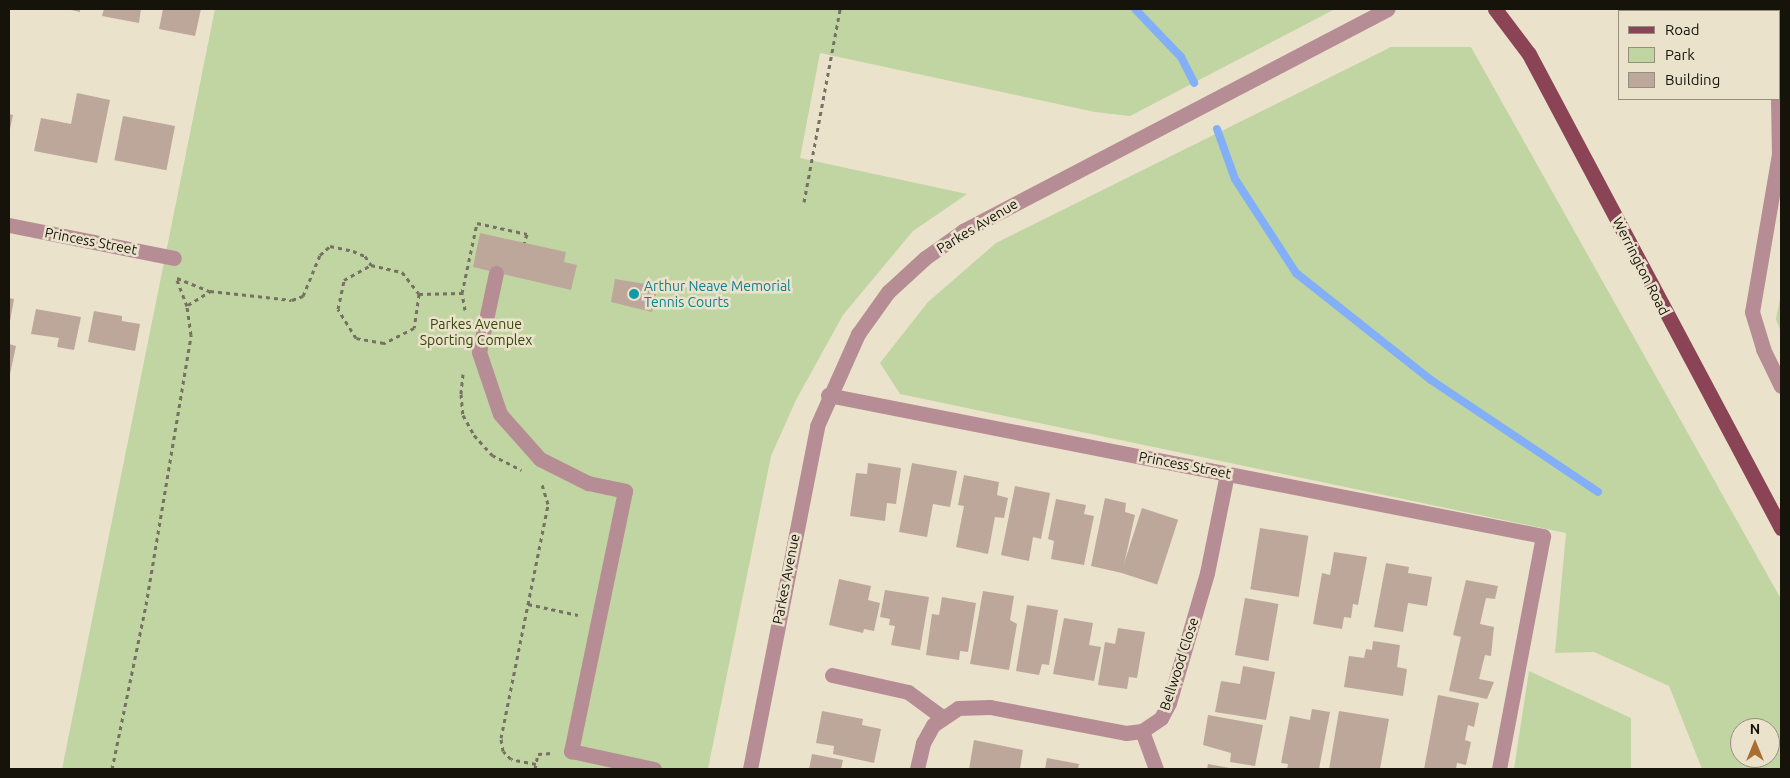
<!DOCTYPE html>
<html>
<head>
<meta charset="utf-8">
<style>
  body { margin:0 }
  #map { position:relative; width:1790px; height:778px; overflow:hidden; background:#ebe2cc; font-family:Ubuntu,sans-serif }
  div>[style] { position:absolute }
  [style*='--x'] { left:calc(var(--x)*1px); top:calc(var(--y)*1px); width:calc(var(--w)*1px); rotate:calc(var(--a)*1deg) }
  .green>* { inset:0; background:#c0d5a1 }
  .stream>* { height:8px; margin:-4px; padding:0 4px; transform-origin:4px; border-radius:4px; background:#83aff8 }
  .building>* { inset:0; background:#bda79b; transform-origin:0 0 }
  .path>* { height:3px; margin-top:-1.5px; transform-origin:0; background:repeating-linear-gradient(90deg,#777163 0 4px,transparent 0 8px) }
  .minor>* { height:15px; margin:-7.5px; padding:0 7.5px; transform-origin:7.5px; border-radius:7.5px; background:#b68d95 }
  .major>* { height:15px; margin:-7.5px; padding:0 7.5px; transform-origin:7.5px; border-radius:7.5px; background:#8a4456 }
  .dots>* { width:14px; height:14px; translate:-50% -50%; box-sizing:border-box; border:2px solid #ebe2cc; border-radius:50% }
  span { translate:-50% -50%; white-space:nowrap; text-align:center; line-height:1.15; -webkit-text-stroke:5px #ebe2cc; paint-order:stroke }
  .street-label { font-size:14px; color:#16130b }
  .culture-label { font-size:14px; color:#0d838f }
  .left { translate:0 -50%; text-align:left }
  .park-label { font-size:14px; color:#344708 }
  .frame { position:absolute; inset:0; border:10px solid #16130b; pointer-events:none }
  .legend { position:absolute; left:1618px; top:10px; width:162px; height:90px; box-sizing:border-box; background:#ebe2cc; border:1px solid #968f7f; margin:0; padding:6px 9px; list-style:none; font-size:15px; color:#16130b }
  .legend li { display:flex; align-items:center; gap:10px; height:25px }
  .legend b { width:25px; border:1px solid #968f7f }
  .north { position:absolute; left:1730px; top:718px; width:50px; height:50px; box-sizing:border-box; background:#ebe2cc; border:1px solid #968f7f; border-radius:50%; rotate:0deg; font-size:14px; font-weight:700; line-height:20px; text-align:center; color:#16130b }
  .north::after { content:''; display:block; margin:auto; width:18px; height:22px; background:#aa6e31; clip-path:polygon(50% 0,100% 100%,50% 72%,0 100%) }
</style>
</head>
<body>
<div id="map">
  <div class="green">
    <i style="clip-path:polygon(215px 9px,1335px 9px,1130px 116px,1095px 112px,820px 53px,800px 158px,967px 194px,913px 231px,843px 315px,796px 400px,771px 456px,708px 769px,62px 769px)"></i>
    <i style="clip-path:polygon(evenodd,1391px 47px,1471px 47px,1781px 599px,1781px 769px,1702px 769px,1669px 686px,1594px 652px,1555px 653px,1566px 533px,900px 394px,880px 363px,928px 302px,996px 243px,1391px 47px,1740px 728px,1770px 728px,1770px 758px,1740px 758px,1740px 728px)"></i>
    <i style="clip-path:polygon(1781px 294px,1781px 332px,1776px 319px)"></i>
    <i style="clip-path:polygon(1529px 671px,1631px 718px,1631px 769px,1514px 769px)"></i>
  </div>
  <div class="stream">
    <i style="--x:1135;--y:9;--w:66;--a:46.2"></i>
    <i style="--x:1181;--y:57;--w:29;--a:63"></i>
    <i style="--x:1217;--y:129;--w:53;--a:70.2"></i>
    <i style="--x:1235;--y:179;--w:112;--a:57"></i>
    <i style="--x:1296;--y:273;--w:172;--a:38.4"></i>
    <i style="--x:1431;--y:380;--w:201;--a:33.8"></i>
  </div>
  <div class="building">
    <i style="clip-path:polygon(67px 9px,80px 9px,80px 12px)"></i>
    <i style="clip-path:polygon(104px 9px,141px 9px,139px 23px,102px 16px)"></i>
    <i style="clip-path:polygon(163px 9px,201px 9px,195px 36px,159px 29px)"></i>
    <i style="clip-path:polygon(77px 93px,110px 100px,97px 163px,34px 151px,41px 118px,71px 124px)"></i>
    <i style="clip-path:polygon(9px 114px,13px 115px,10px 129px,9px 129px)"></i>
    <i style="left:123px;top:116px;width:53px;height:45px;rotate:11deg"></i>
    <i style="clip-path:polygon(480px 233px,566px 252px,564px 262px,577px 265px,571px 290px,473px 267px)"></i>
    <i style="clip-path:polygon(615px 279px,658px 286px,652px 312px,611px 302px)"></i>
    <i style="clip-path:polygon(9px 298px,14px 299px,10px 321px,9px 321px)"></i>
    <i style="clip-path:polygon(36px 309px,81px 317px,74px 350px,57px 347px,59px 338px,31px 334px)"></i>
    <i style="clip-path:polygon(94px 311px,122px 316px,122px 321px,140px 324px,135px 351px,88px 342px)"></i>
    <i style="clip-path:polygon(9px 344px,16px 346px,10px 374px,9px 374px)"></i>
    <i style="clip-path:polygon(868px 463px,901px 468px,896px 504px,887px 503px,885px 521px,850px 516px,856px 473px,867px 474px)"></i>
    <i style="clip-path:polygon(912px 463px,957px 471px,950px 507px,933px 504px,927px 537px,899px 532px)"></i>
    <i style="clip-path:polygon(964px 475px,999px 482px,997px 495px,1008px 498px,1004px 518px,995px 517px,988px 554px,956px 547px,964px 506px,958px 505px)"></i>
    <i style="clip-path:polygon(1015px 486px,1050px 493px,1041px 539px,1033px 537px,1029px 561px,1001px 555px)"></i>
    <i style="clip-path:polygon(1105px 498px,1126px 503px,1125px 512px,1135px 515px,1122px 573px,1091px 566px)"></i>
    <i style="clip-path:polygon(1056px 499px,1086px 505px,1084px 514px,1094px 516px,1084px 565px,1051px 559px,1054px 541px,1048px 539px)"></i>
    <i style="left:1142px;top:508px;width:38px;height:68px;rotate:18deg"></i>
    <i style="left:1260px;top:528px;width:49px;height:62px;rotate:9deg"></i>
    <i style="clip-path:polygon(1334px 552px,1367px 557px,1358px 605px,1353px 604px,1351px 618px,1344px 617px,1342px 629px,1313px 624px,1322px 573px,1330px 575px)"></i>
    <i style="clip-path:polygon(1386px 563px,1409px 567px,1408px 573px,1432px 577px,1427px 606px,1408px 603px,1403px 632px,1374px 627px)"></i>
    <i style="clip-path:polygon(839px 579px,871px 586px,868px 600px,880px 603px,874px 631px,864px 629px,863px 633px,829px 625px)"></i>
    <i style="clip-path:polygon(1466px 580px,1498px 586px,1495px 599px,1486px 598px,1480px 624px,1494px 627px,1491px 656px,1485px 655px,1479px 679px,1494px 682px,1487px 699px,1449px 691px,1461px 637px,1453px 635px)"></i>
    <i style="clip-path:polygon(885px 590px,929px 597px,920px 650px,891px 645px,895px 626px,889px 625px,890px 619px,880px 617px)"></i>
    <i style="clip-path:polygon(983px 591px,1014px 596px,1010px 620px,1017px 624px,1009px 670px,970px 664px)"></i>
    <i style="clip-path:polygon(942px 597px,976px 603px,968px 652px,960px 651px,959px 660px,926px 655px,932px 614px,939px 615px)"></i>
    <i style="left:1245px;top:598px;width:34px;height:58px;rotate:10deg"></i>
    <i style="clip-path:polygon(1027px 605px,1058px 610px,1049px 665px,1042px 664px,1039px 675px,1016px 671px)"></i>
    <i style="clip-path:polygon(1064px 618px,1093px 623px,1089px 645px,1101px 647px,1094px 681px,1053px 674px)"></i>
    <i style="clip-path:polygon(1118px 628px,1145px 632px,1137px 678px,1129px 677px,1127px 689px,1098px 685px,1105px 642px,1115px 644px)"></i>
    <i style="clip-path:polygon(1373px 641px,1400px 645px,1397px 667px,1407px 669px,1403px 696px,1344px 687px,1349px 656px,1364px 658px,1366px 649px,1372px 650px)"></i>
    <i style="clip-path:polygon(1243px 666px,1275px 672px,1266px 720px,1215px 712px,1221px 681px,1240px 684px)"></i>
    <i style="clip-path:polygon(1438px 695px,1479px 703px,1474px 727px,1468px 725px,1465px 740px,1471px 742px,1466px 765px,1457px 763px,1456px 769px,1424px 769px)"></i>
    <i style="clip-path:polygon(1312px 709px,1330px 712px,1319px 769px,1287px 769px,1288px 764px,1281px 763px,1290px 716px,1310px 720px)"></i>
    <i style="clip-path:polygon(822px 711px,863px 719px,862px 725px,881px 729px,874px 763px,833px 754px,834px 746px,816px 743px)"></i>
    <i style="clip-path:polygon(1339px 711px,1389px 719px,1380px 769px,1329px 769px)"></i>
    <i style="clip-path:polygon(1208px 715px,1263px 725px,1255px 766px,1230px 762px,1231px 753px,1203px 745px)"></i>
    <i style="clip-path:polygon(974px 740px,1023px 750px,1020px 769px,969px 769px)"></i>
    <i style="clip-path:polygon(812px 754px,843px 760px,841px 769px,809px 769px)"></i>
    <i style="clip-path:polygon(1047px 758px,1079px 764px,1078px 769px,1045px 769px)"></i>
    <i style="clip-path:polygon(1208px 764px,1230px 768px,1230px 769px,1207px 769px)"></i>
  </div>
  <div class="path">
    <i style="--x:804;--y:202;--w:196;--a:-79.4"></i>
    <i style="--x:177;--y:278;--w:35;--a:22"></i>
    <i style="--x:210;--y:291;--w:82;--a:6.3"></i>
    <i style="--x:292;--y:300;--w:12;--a:-20"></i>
    <i style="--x:303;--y:296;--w:44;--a:-67.5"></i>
    <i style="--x:320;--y:255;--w:13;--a:-42"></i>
    <i style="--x:330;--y:246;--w:24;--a:12"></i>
    <i style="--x:353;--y:251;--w:13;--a:23"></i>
    <i style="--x:365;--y:256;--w:11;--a:56"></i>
    <i style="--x:371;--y:265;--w:32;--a:13"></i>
    <i style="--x:402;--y:272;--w:28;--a:52"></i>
    <i style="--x:419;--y:294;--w:34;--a:98"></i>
    <i style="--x:414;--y:328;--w:34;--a:153"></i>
    <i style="--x:384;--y:343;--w:28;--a:-170"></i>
    <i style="--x:356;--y:338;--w:34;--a:-122"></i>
    <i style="--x:338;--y:309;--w:30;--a:-78"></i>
    <i style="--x:344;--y:280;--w:31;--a:-29"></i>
    <i style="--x:419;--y:294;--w:43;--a:-1.3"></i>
    <i style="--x:188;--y:305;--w:26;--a:-32"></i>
    <i style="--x:465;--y:310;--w:17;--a:-100"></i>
    <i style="--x:462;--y:293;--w:72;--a:-77.9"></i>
    <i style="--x:477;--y:223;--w:51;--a:12.4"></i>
    <i style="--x:527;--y:234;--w:9;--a:108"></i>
    <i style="--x:463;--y:374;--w:20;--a:96"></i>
    <i style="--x:461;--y:394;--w:21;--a:85"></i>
    <i style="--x:463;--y:415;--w:23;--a:61"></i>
    <i style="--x:474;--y:435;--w:27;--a:48"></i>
    <i style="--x:492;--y:455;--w:33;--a:27"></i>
    <i style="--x:528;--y:604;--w:51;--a:12.4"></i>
    <i style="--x:536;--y:764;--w:25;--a:-169"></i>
    <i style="--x:511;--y:759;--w:11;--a:-135"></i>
    <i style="--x:503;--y:751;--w:13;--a:-99"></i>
    <i style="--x:501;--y:738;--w:239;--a:-78.6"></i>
    <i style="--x:548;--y:504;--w:21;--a:-107"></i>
    <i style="--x:112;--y:769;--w:167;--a:-78.3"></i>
    <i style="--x:146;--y:605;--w:274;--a:-80.5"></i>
    <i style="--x:191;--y:335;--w:29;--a:-98"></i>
    <i style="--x:187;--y:306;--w:31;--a:-111"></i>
    <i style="--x:535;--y:769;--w:15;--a:-79"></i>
    <i style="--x:538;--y:754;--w:14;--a:-4"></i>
  </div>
  <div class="minor">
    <i style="--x:1731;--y:9;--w:2;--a:63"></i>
    <i style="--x:1778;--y:99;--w:55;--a:89"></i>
    <i style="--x:1779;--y:154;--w:160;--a:99.7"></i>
    <i style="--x:1752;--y:312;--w:39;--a:73"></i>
    <i style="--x:1763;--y:349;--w:41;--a:64.1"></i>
    <i style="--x:9;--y:225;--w:168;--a:11.3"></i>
    <i style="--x:496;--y:273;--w:81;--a:102.1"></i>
    <i style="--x:479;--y:352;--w:65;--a:71.3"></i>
    <i style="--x:500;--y:414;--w:60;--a:48.4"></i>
    <i style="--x:540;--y:459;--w:54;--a:26.6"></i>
    <i style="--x:588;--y:483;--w:38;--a:12"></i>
    <i style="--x:625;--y:491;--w:266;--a:101.7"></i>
    <i style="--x:571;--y:751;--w:85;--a:12.2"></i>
    <i style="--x:828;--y:395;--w:729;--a:11.16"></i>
    <i style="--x:1543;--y:536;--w:237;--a:100.7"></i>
    <i style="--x:832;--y:675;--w:78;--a:12.6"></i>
    <i style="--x:908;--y:692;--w:42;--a:36.3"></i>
    <i style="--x:1142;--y:731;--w:40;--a:69.8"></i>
    <i style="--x:750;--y:769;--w:349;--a:-78.9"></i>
    <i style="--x:817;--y:426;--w:101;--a:-66"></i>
    <i style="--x:858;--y:334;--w:52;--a:-54.5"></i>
    <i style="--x:888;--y:292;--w:50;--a:-42.6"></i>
    <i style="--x:925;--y:258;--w:47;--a:-35.4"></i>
    <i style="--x:963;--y:231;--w:479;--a:-27.6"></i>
    <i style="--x:917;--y:769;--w:27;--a:-77"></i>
    <i style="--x:923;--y:743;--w:21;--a:-61"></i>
    <i style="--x:933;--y:725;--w:30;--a:-34"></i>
    <i style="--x:958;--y:708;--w:32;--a:-2"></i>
    <i style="--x:990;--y:707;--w:138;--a:10.8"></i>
    <i style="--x:1126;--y:733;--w:16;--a:-7"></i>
    <i style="--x:1142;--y:731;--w:23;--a:-34"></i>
    <i style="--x:1161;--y:718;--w:17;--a:-62"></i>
    <i style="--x:1169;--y:703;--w:135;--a:-73.7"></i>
    <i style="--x:1207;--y:573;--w:101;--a:-78.6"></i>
  </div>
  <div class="major">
    <i style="--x:1495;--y:9;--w:56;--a:52.9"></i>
    <i style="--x:1529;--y:54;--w:537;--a:62"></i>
  </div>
  <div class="dots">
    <i style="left:634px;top:294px;background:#0f9aa8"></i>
  </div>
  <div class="street-label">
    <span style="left:977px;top:226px;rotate:-31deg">Parkes Avenue</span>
    <span style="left:91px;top:241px;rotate:11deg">Princess Street</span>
    <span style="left:1641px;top:266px;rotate:63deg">Werrington Road</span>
    <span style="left:1185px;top:465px;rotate:11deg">Princess Street</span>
    <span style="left:786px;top:579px;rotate:-79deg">Parkes Avenue</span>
    <span style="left:1179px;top:664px;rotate:-72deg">Bellwood Close</span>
  </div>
  <div class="culture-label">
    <span class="left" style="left:644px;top:294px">Arthur Neave Memorial<br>Tennis Courts</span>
  </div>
  <div class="park-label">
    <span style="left:476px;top:332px">Parkes Avenue<br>Sporting Complex</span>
  </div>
  <div class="frame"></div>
  <ul class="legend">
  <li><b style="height:6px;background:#8a4456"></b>Road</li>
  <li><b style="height:14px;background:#c0d5a1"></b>Park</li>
  <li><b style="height:14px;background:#bda79b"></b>Building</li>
  </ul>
  <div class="north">N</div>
</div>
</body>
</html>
